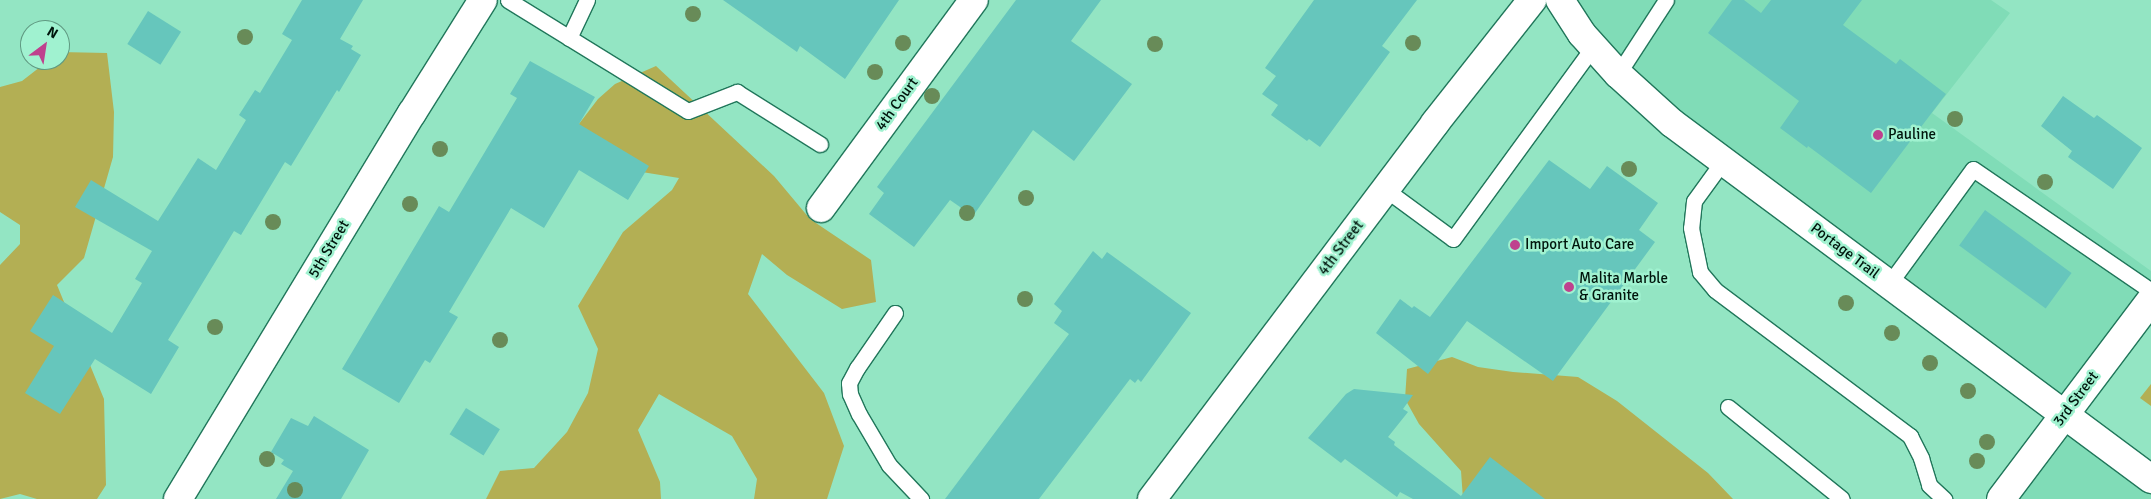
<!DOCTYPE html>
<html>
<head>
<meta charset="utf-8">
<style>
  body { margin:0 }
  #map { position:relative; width:2151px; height:499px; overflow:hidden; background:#93e5c3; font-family:Signika,sans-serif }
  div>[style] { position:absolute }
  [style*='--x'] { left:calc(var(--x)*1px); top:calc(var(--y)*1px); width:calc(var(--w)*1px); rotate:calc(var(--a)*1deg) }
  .built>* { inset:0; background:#80dcb7 }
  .green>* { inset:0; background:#b3af54 }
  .building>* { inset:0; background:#66c6bc; transform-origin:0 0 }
  .roads { filter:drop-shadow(1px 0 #21775b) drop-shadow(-1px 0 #21775b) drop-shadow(0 1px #21775b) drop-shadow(0 -1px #21775b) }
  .lane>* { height:15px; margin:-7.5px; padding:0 7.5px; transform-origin:7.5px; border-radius:7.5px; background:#fff }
  .street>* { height:28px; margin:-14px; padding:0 14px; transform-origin:14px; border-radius:14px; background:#fff }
  .secondary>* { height:28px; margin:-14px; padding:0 14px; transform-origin:14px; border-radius:14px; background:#fff }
  .trees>* { width:16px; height:16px; margin:-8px; border-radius:50%; background:#688b58 }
  .dots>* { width:14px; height:14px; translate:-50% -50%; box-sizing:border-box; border:2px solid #a0f2d0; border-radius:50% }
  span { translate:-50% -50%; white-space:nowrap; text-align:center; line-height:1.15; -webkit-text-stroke:5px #a0f2d0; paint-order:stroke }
  .street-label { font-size:15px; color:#00150c }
  .poi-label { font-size:15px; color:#00150c }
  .left { translate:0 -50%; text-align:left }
  .north { position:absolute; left:20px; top:20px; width:50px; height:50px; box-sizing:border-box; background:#a0f2d0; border:1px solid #609a82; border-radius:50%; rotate:31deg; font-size:14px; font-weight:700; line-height:20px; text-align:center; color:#00150c }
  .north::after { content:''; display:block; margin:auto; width:18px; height:22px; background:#bf418e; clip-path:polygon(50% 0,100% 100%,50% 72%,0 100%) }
</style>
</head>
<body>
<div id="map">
  <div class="built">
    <i style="clip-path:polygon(1560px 0,1991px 0,2010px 13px,1932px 113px,2151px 271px,2151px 300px,2064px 415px,1672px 123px)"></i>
    <i style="clip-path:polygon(2069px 435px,2151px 495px,2151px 499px,2020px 499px)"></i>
  </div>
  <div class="green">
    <i style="clip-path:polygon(60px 52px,107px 53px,114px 112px,113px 157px,84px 258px,57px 285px,104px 399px,106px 485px,97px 499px,37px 499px,20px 494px,0 499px,0 265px,20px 244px,20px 225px,0 212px,0 87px,22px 81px,49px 60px,60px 60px)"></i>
    <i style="clip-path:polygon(656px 66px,774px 176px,810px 219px,871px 260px,876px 302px,842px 309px,787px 275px,762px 254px,748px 294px,824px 393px,844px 446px,827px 499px,754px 499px,757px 479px,732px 436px,659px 394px,638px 430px,660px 482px,661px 499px,486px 499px,500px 471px,534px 468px,567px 432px,588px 393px,598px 349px,578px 306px,623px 232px,672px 190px,679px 178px,580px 162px,569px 137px,598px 99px,615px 84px)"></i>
    <i style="clip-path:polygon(1452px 357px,1478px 367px,1513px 372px,1578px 377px,1617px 401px,1708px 473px,1733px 499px,1463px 499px,1461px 471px,1419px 424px,1405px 399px,1407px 369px)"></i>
    <i style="clip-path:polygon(2151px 384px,2151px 406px,2140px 398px)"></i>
  </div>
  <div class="building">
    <i style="clip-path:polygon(302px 0,363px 0,340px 39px,353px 46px,351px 49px,361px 55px,339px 92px,337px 90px,291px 166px,285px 162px,241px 235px,234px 231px,168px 340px,179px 347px,151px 394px,95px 359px,60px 414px,25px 393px,54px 346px,30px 331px,53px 295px,112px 333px,142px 283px,135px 279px,152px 251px,75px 207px,91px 180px,158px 221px,198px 158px,216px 170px,246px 120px,239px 115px,255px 90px,260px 93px,292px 40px,282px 34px)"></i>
    <i style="clip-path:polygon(723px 0,899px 0,845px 79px,800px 46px,797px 52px)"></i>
    <i style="clip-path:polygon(1016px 0,1101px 0,1071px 41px,1132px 84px,1074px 161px,1033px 130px,973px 216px,950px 200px,914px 247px,869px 214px,884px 193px,877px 187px)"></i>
    <i style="clip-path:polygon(1314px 0,1417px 0,1382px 46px,1390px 52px,1320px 147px,1309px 139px,1307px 141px,1271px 115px,1278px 105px,1262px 94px,1276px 76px,1265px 68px)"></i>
    <i style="clip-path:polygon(1732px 0,1744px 0,1761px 13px,1771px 0,1862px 0,1843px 25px,1896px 64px,1900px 59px,1946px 94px,1871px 193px,1808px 146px,1807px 148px,1780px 128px,1799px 101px,1708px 33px)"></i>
    <i style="left:148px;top:11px;width:39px;height:39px;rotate:32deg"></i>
    <i style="clip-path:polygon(530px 61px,595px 97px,579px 124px,649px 166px,628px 200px,579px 170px,544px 228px,511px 208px,449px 312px,458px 317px,430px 363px,425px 360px,399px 403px,342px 369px,439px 206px,449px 212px,517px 98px,510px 94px)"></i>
    <i style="clip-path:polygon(2063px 96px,2094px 118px,2097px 115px,2142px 148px,2113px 189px,2068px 157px,2072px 151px,2041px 126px)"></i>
    <i style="clip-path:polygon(1549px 160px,1590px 189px,1607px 166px,1658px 203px,1639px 230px,1655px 242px,1553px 381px,1467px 321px,1428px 374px,1376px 333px,1400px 299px,1412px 308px,1414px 306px,1430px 317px)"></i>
    <i style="left:1985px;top:210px;width:107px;height:44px;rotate:36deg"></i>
    <i style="clip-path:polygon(1093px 251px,1102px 259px,1107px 252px,1191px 313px,1141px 382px,1138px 379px,1135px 383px,1130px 379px,1039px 499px,945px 499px,1069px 334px,1054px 323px,1062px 311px,1054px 304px)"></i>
    <i style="clip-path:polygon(1354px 389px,1413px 395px,1403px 409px,1408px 412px,1388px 437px,1395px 442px,1394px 445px,1461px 496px,1490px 457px,1545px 499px,1413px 499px,1400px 492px,1397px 497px,1345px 459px,1341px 463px,1308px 438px,1346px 394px)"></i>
    <i style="left:466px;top:408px;width:40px;height:31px;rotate:32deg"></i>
    <i style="clip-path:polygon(314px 416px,369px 450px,341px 499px,276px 499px,293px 471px,281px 464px,284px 460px,271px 452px,291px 418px,308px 426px)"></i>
  </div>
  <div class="roads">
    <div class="lane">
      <i style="--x:508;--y:0;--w:211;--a:31.7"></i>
      <i style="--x:688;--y:111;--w:53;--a:-21.2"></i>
      <i style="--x:737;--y:92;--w:98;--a:32.1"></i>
      <i style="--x:569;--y:38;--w:42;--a:-64.7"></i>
      <i style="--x:1618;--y:74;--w:88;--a:-57"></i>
      <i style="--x:1723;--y:161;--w:49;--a:125.9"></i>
      <i style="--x:1694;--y:201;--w:27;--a:96"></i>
      <i style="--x:1691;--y:228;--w:45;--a:78.4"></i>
      <i style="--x:1700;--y:272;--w:23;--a:50"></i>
      <i style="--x:1715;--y:290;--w:244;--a:36.8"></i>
      <i style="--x:1910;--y:436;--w:25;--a:63"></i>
      <i style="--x:1921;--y:458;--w:28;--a:73"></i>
      <i style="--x:1929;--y:485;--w:21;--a:43"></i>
      <i style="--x:1385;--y:189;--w:84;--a:36.3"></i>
      <i style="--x:1453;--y:239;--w:238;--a:-53.9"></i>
      <i style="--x:1889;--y:284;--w:142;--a:-53.9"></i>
      <i style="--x:1973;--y:169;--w:216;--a:34.4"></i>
      <i style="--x:895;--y:313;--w:67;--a:124.6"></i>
      <i style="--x:857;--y:368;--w:17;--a:118"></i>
      <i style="--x:849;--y:383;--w:11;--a:85"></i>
      <i style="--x:850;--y:394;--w:22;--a:66"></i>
      <i style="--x:859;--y:414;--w:59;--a:59.5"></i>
      <i style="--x:889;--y:465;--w:47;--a:46.7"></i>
      <i style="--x:1728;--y:407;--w:146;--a:38.9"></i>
    </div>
    <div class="street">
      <i style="--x:821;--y:208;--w:258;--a:-53.7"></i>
      <i style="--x:178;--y:499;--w:451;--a:-58.8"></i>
      <i style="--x:412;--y:113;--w:133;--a:-57.9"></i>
      <i style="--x:2001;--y:499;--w:249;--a:-53"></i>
    </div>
    <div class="secondary">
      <i style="--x:1560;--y:0;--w:40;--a:57.1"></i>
      <i style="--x:1582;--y:34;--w:54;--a:48"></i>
      <i style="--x:1618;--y:74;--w:73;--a:42.2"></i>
      <i style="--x:1672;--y:123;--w:597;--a:36.62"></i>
      <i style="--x:1152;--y:499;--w:471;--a:-53"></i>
      <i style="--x:1435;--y:123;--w:157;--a:-51.7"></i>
    </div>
  </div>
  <div class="trees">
    <i style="left:693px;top:14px"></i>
    <i style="left:245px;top:37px"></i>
    <i style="left:903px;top:43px"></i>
    <i style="left:1413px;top:43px"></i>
    <i style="left:1155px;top:44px"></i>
    <i style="left:875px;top:72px"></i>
    <i style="left:932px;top:96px"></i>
    <i style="left:1955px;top:119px"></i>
    <i style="left:440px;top:149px"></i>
    <i style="left:1629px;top:169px"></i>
    <i style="left:2045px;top:182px"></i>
    <i style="left:1026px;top:198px"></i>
    <i style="left:410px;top:204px"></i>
    <i style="left:967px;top:213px"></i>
    <i style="left:273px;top:222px"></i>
    <i style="left:1025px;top:299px"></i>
    <i style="left:1846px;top:303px"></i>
    <i style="left:215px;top:327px"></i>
    <i style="left:1892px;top:333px"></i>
    <i style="left:500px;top:340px"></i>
    <i style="left:1930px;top:363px"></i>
    <i style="left:1968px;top:391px"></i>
    <i style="left:1987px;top:442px"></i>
    <i style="left:267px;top:459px"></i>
    <i style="left:1977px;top:461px"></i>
    <i style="left:295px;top:490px"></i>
  </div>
  <div class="dots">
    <i style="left:1878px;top:135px;background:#bf418e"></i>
    <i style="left:1515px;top:245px;background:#bf418e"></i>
    <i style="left:1569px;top:287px;background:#bf418e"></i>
  </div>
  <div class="street-label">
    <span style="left:897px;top:104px;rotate:-54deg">4th Court</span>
    <span style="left:1341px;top:248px;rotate:-53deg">4th Street</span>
    <span style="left:329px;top:249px;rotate:-59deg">5th Street</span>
    <span style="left:1845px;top:251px;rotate:37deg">Portage Trail</span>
    <span style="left:2076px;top:399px;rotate:-53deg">3rd Street</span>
  </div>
  <div class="poi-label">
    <span class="left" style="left:1888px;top:135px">Pauline</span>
    <span class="left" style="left:1525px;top:245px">Import Auto Care</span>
    <span class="left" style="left:1579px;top:287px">Malita Marble<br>&amp; Granite</span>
  </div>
  <div class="north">N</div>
</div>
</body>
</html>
